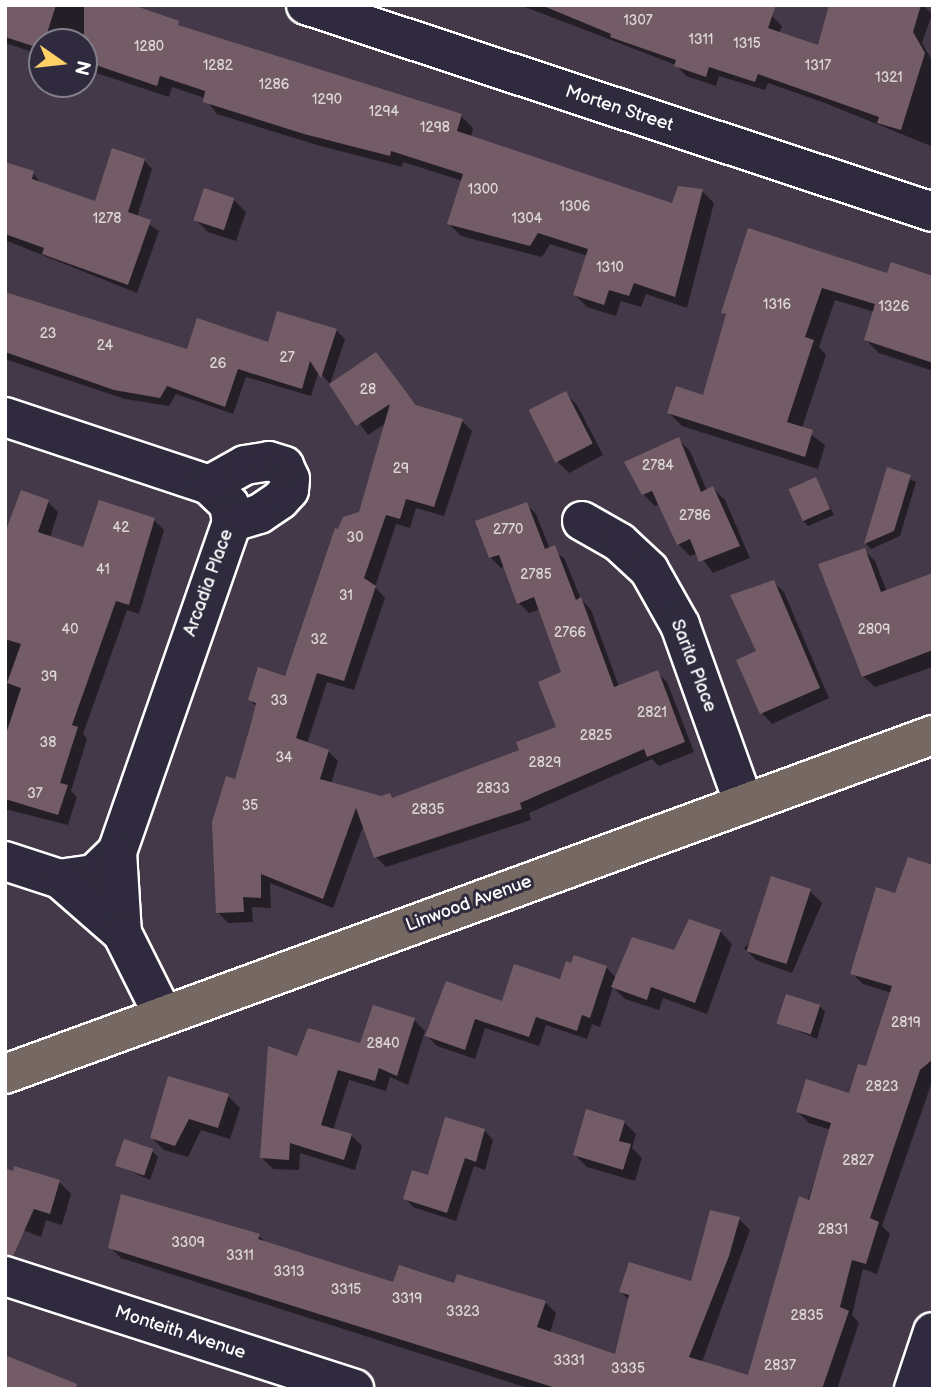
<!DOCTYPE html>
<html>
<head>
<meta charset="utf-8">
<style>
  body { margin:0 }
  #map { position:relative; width:938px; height:1394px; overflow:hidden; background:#443949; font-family:"Balsamiq Sans",sans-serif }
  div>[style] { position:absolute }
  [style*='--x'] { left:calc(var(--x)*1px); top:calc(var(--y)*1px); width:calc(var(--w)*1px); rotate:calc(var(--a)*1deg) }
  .shadow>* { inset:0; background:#0007 }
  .building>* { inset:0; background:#745c66; transform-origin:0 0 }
  .roads { filter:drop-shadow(2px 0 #fff) drop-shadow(-2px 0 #fff) drop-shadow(0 2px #fff) drop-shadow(0 -2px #fff) }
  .minor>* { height:38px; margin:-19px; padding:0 19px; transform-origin:19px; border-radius:19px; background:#2f2a3d }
  .major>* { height:38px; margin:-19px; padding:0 19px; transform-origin:19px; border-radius:19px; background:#766964 }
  span { translate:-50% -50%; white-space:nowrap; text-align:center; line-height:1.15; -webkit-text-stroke:6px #2f2a3d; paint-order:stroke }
  .number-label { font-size:14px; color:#dcd6d9 }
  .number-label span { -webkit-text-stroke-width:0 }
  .street-label { font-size:18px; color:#fff }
  .frame { position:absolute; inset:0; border:7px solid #fff; pointer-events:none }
  .north { position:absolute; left:28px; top:28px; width:70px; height:70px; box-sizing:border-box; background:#2f2a3d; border:2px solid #827f8b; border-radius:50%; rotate:104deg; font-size:19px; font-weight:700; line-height:28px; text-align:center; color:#fff }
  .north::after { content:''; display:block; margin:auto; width:24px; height:32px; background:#ffd166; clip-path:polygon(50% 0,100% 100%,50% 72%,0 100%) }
</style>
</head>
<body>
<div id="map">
  <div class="shadow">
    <i style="clip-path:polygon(5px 5px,126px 5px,184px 29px,461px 116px,473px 128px,471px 137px,673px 205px,702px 191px,714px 203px,687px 308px,646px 294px,641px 307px,621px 301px,616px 316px,587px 307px,575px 295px,588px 256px,550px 244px,542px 257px,461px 236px,449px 224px,463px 181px,403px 162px,402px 167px,317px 145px,217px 114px,205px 98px,172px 87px,169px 97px,84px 69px,84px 42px,42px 42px,42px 55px,5px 43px)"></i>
    <i style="clip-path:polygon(520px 5px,740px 5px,772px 16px,782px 26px,779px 33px,819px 48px,837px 5px,923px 5px,932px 14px,922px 43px,933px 62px,933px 155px,931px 146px,825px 103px,768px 83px,765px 90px,719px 76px,716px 86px,686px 76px,676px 65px)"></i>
    <i style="clip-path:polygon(144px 160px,152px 169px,137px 217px,159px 231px,137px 293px,5px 240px,5px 172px,33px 173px,41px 184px,96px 203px)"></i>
    <i style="clip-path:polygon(205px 191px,234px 200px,246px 212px,236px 241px,208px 232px,196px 220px)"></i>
    <i style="clip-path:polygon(749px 230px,888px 275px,933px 276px,933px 371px,879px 353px,866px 340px,875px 312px,835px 300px,819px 347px,826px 355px,802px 428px,825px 445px,818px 469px,682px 426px,669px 413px,704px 397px,727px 317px,723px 312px)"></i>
    <i style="clip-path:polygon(5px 294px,188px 351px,269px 344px,336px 330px,345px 339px,330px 384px,319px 371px,311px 396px,246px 377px,233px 414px,176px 394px,169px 406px,125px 399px,5px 359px)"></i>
    <i style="clip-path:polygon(376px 355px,419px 408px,462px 421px,472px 431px,444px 516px,416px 508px,410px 528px,396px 524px,375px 587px,385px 598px,354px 690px,327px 682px,307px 744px,328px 751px,338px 761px,331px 784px,394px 799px,521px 751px,558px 728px,563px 673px,540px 609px,529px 613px,519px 603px,505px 566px,501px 568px,491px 558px,477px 522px,526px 504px,536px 514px,550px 549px,564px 558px,581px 599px,591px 610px,619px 687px,657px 672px,667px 682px,694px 752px,659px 766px,652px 759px,529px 813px,531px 820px,386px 867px,376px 857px,364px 824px,333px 908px,270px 883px,271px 908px,252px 907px,253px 922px,228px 923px,218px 912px,236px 781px,257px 707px,250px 700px,286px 678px,339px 532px,360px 513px,386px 423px,368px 435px,331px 385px)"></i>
    <i style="clip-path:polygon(565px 393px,577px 405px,603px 455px,569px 473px,557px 461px)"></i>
    <i style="clip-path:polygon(678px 439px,690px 451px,707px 491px,713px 488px,725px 500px,750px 558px,713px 573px,698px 553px,690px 556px,678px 544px,660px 504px,655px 506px,643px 494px)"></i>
    <i style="clip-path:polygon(888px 469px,916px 482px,900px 536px,871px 549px,866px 544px)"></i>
    <i style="clip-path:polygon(816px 479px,834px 515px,808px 526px,802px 520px)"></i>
    <i style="clip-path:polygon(48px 502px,58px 512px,50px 538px,84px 549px,154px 520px,164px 530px,139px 614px,127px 610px,83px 734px,87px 739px,71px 791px,77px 797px,68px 825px,5px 809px,5px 553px)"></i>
    <i style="clip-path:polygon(864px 550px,875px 561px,887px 592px,933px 575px,933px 667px,875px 687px,863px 676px)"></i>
    <i style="clip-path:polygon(773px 582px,784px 592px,829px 698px,772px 724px,762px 713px,758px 652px)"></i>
    <i style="clip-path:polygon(933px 856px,933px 1079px,882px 1226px,890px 1234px,877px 1274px,863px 1269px,852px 1315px,859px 1323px,837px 1389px,531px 1389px,121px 1258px,110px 1247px,259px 1236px,266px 1243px,394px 1284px,455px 1285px,545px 1302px,556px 1313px,550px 1333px,616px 1356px,630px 1301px,621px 1292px,693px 1283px,739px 1219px,750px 1230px,702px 1362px,749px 1377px,831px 1130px,809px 1123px,798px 1112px,850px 1095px,867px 1068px,892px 993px,863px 984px,852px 973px,896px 895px,930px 866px)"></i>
    <i style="clip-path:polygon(810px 891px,822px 903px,792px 973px,756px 960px,744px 948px)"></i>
    <i style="clip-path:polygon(689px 921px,720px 931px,732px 944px,707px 1014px,663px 998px,659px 1010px,625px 999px,613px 987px,600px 1027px,592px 1024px,587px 1039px,546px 1025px,539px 1046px,485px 1028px,475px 1059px,437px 1046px,427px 1036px,561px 981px,606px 967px,616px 978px,675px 953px)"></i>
    <i style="clip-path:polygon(820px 1006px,825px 1012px,817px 1039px,779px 1023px)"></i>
    <i style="clip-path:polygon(414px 1020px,425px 1031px,408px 1085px,390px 1077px,386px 1091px,349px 1080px,333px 1130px,351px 1135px,362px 1146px,355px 1170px,300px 1153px,299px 1170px,273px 1169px,262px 1158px,298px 1058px,361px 1045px)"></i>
    <i style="clip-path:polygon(228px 1096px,240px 1108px,230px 1139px,201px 1130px,188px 1157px,164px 1150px,152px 1138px)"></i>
    <i style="clip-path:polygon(624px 1122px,636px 1134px,632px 1148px,642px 1158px,635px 1181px,587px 1167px,575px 1155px)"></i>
    <i style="clip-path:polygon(485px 1131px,493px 1140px,485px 1170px,474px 1166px,456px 1221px,413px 1207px,405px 1198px)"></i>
    <i style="clip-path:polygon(152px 1151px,158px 1157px,150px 1180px,117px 1165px)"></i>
    <i style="clip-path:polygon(59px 1182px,71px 1194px,62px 1225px,46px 1220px,41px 1237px,5px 1223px)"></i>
  </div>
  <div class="building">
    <i style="clip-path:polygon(5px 5px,56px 5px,42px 49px,5px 37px)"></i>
    <i style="clip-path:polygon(84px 5px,133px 5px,179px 21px,178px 25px,462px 114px,457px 131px,672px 203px,678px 186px,703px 189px,675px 297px,634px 283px,629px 296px,609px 290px,604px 305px,573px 295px,588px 249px,538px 233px,530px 246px,447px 224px,463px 174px,391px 151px,390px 156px,304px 134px,203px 102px,205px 91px,160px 76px,157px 86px,84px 61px)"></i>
    <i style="clip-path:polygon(541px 5px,776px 5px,768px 28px,818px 45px,829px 5px,921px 5px,913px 32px,925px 53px,901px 130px,877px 123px,879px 117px,758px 74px,755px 82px,709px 67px,706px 77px,674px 66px,676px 60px,610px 37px,611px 34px)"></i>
    <i style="clip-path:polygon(112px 148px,145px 159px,128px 212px,151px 220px,128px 285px,42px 254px,44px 248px,5px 234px,5px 162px,34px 171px,32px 179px,95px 201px)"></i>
    <i style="left:204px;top:188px;width:32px;height:34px;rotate:18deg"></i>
    <i style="clip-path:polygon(748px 228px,887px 273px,891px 262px,933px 276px,933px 363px,864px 340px,875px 304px,822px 288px,805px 337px,814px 340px,787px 422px,813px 430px,805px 457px,667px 413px,676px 386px,703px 395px,726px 314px,721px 313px)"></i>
    <i style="clip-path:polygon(5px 292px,187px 349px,197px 318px,268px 342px,277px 311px,337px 329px,321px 378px,310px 361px,302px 389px,238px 369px,225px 407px,167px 386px,160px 398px,114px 390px,5px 352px)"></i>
    <i style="clip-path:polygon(376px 352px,416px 405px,463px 419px,434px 507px,406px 499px,400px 519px,386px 515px,364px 578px,376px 586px,344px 681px,317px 673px,296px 738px,329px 750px,320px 779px,381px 796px,390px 793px,392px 798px,519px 750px,516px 742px,556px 727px,538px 682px,561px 672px,534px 597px,517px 604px,499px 555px,489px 558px,475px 521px,527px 502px,545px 549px,555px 545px,576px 600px,581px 597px,614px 687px,658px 670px,685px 742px,647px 757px,644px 749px,520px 803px,522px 809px,374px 858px,356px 808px,323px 899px,261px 874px,261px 898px,243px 897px,244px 912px,216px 913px,212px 822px,226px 776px,235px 779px,252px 720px,256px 703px,248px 700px,258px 667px,285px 676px,335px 528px,338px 529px,343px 517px,359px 512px,390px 404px,356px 426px,329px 384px)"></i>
    <i style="left:566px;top:391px;width:59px;height:42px;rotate:63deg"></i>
    <i style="clip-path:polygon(679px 437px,701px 492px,713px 486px,740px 546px,699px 562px,690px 539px,677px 545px,652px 491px,642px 495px,624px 462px)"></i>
    <i style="clip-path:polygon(887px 467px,911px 475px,894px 531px,864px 544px)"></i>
    <i style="left:816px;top:477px;width:35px;height:30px;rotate:66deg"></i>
    <i style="clip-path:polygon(21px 490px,49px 500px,38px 532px,83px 547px,99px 500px,155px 518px,129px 605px,116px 601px,72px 725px,78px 727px,60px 783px,68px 785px,58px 815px,5px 799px,5px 737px,21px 688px,7px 683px,21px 644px,5px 639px,5px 533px)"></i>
    <i style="clip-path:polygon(865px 548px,881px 592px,933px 573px,933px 650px,862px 677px,818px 564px)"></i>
    <i style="clip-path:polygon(774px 580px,820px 688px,760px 714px,736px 660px,756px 651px,730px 595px)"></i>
    <i style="clip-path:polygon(908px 857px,933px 865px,933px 1059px,920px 1070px,870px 1218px,879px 1222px,866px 1264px,852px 1260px,840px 1307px,849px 1311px,822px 1389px,559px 1389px,108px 1248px,121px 1194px,260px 1234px,258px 1239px,393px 1282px,399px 1265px,454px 1283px,457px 1274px,546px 1301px,537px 1327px,615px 1354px,629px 1295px,619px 1292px,629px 1262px,691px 1281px,710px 1210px,740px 1217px,729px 1256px,689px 1357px,748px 1375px,799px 1196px,809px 1200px,831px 1123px,796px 1112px,806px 1079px,849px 1093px,858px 1064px,866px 1066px,892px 986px,850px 974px,876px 887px,895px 893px)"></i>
    <i style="left:771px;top:876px;width:42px;height:79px;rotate:18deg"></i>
    <i style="clip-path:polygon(689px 919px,721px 930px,695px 1003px,651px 987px,647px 1000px,611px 987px,632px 937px,674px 950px)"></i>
    <i style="clip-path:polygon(574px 955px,607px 966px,590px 1018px,582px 1015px,577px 1031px,536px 1017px,529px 1037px,475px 1019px,465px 1050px,425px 1036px,446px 981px,502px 1001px,514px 964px,560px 979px,566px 961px,571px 963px)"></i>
    <i style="left:786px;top:994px;width:36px;height:31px;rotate:18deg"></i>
    <i style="clip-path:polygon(373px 1005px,415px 1018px,397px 1076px,379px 1068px,375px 1081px,338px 1070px,321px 1125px,352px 1134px,344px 1160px,290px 1143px,289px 1160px,260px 1158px,268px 1046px,297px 1056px,308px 1028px,360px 1043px)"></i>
    <i style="clip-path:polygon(168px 1076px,229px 1094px,218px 1128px,189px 1119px,175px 1146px,150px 1138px)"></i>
    <i style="clip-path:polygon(586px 1109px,625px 1121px,619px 1141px,631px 1144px,623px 1170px,573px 1155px)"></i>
    <i style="clip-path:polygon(445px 1117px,485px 1129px,476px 1162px,465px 1158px,447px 1213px,403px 1199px,412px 1170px,428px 1175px)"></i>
    <i style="left:124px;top:1139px;width:31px;height:28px;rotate:19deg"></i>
    <i style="clip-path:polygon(14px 1166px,60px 1180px,50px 1214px,34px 1209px,13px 1256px,5px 1255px,5px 1168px,13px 1171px)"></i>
    <i style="clip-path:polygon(5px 1355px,77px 1384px,76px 1389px,5px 1389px)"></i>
  </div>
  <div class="roads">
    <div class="minor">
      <i style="--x:306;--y:5;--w:660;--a:18.27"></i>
      <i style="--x:5;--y:417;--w:215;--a:18.4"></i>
      <i style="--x:209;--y:485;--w:28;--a:44"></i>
      <i style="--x:229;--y:504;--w:18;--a:81"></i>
      <i style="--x:232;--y:522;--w:349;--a:109.2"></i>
      <i style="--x:117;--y:852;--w:32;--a:136"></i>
      <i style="--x:94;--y:874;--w:34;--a:172"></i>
      <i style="--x:60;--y:879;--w:58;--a:-161.9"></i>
      <i style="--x:209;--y:485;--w:41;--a:-29.1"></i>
      <i style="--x:245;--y:465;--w:24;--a:-9"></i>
      <i style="--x:269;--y:461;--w:16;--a:18"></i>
      <i style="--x:284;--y:466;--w:14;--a:65"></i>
      <i style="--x:290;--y:479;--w:11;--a:95"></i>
      <i style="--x:289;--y:490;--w:13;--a:132"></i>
      <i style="--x:280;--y:500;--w:25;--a:146"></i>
      <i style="--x:259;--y:514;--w:28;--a:163"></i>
      <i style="--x:582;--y:521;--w:43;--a:29.6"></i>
      <i style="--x:619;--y:542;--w:41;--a:43"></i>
      <i style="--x:649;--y:570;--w:63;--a:60.6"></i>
      <i style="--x:680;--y:625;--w:190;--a:70.3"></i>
      <i style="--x:117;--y:852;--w:81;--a:86.5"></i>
      <i style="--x:60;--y:879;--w:82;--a:41.1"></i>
      <i style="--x:122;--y:933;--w:89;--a:63.4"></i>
      <i style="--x:5;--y:1276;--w:367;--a:17.9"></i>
      <i style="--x:914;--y:1389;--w:60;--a:-71.6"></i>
    </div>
    <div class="major">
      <i style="--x:5;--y:1074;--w:988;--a:-20.07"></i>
    </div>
  </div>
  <div class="number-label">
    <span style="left:638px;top:21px">1307</span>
    <span style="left:701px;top:40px">1311</span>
    <span style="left:747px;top:44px">1315</span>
    <span style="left:149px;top:47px">1280</span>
    <span style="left:218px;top:66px">1282</span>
    <span style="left:818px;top:66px">1317</span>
    <span style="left:889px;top:78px">1321</span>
    <span style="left:274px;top:85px">1286</span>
    <span style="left:327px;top:100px">1290</span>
    <span style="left:384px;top:112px">1294</span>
    <span style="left:435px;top:128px">1298</span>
    <span style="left:483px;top:190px">1300</span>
    <span style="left:575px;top:207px">1306</span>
    <span style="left:107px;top:219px">1278</span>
    <span style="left:527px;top:219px">1304</span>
    <span style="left:610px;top:268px">1310</span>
    <span style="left:777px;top:305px">1316</span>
    <span style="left:894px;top:307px">1326</span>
    <span style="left:48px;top:334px">23</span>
    <span style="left:105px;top:346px">24</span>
    <span style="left:287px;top:358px">27</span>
    <span style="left:218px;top:364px">26</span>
    <span style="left:368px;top:390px">28</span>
    <span style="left:658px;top:466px">2784</span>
    <span style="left:401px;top:469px">29</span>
    <span style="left:695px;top:516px">2786</span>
    <span style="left:121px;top:528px">42</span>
    <span style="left:508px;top:530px">2770</span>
    <span style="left:355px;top:538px">30</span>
    <span style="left:103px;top:570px">41</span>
    <span style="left:536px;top:575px">2785</span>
    <span style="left:346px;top:596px">31</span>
    <span style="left:70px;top:630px">40</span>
    <span style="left:874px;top:630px">2809</span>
    <span style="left:570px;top:633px">2766</span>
    <span style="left:319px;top:640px">32</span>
    <span style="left:49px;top:677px">39</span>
    <span style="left:279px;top:701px">33</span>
    <span style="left:652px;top:713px">2821</span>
    <span style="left:596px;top:736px">2825</span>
    <span style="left:48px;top:743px">38</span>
    <span style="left:284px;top:758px">34</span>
    <span style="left:545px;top:763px">2829</span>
    <span style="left:493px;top:789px">2833</span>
    <span style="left:35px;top:794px">37</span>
    <span style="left:250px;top:806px">35</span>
    <span style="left:428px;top:810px">2835</span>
    <span style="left:906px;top:1023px">2819</span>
    <span style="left:383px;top:1044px">2840</span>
    <span style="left:882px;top:1087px">2823</span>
    <span style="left:858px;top:1161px">2827</span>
    <span style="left:833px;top:1230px">2831</span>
    <span style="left:188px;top:1243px">3309</span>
    <span style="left:240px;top:1256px">3311</span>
    <span style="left:289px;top:1272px">3313</span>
    <span style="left:346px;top:1290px">3315</span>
    <span style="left:407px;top:1299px">3319</span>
    <span style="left:463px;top:1312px">3323</span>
    <span style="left:807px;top:1316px">2835</span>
    <span style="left:569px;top:1361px">3331</span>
    <span style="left:780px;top:1366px">2837</span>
    <span style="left:628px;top:1369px">3335</span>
  </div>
  <div class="street-label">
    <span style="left:619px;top:109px;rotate:18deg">Morten Street</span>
    <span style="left:209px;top:583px;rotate:-70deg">Arcadia Place</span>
    <span style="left:693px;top:666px;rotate:69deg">Sarita Place</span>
    <span style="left:469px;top:904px;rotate:-20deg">Linwood Avenue</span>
    <span style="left:180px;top:1333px;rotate:18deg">Monteith Avenue</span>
  </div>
  <div class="frame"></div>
  <div class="north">N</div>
</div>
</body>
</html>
